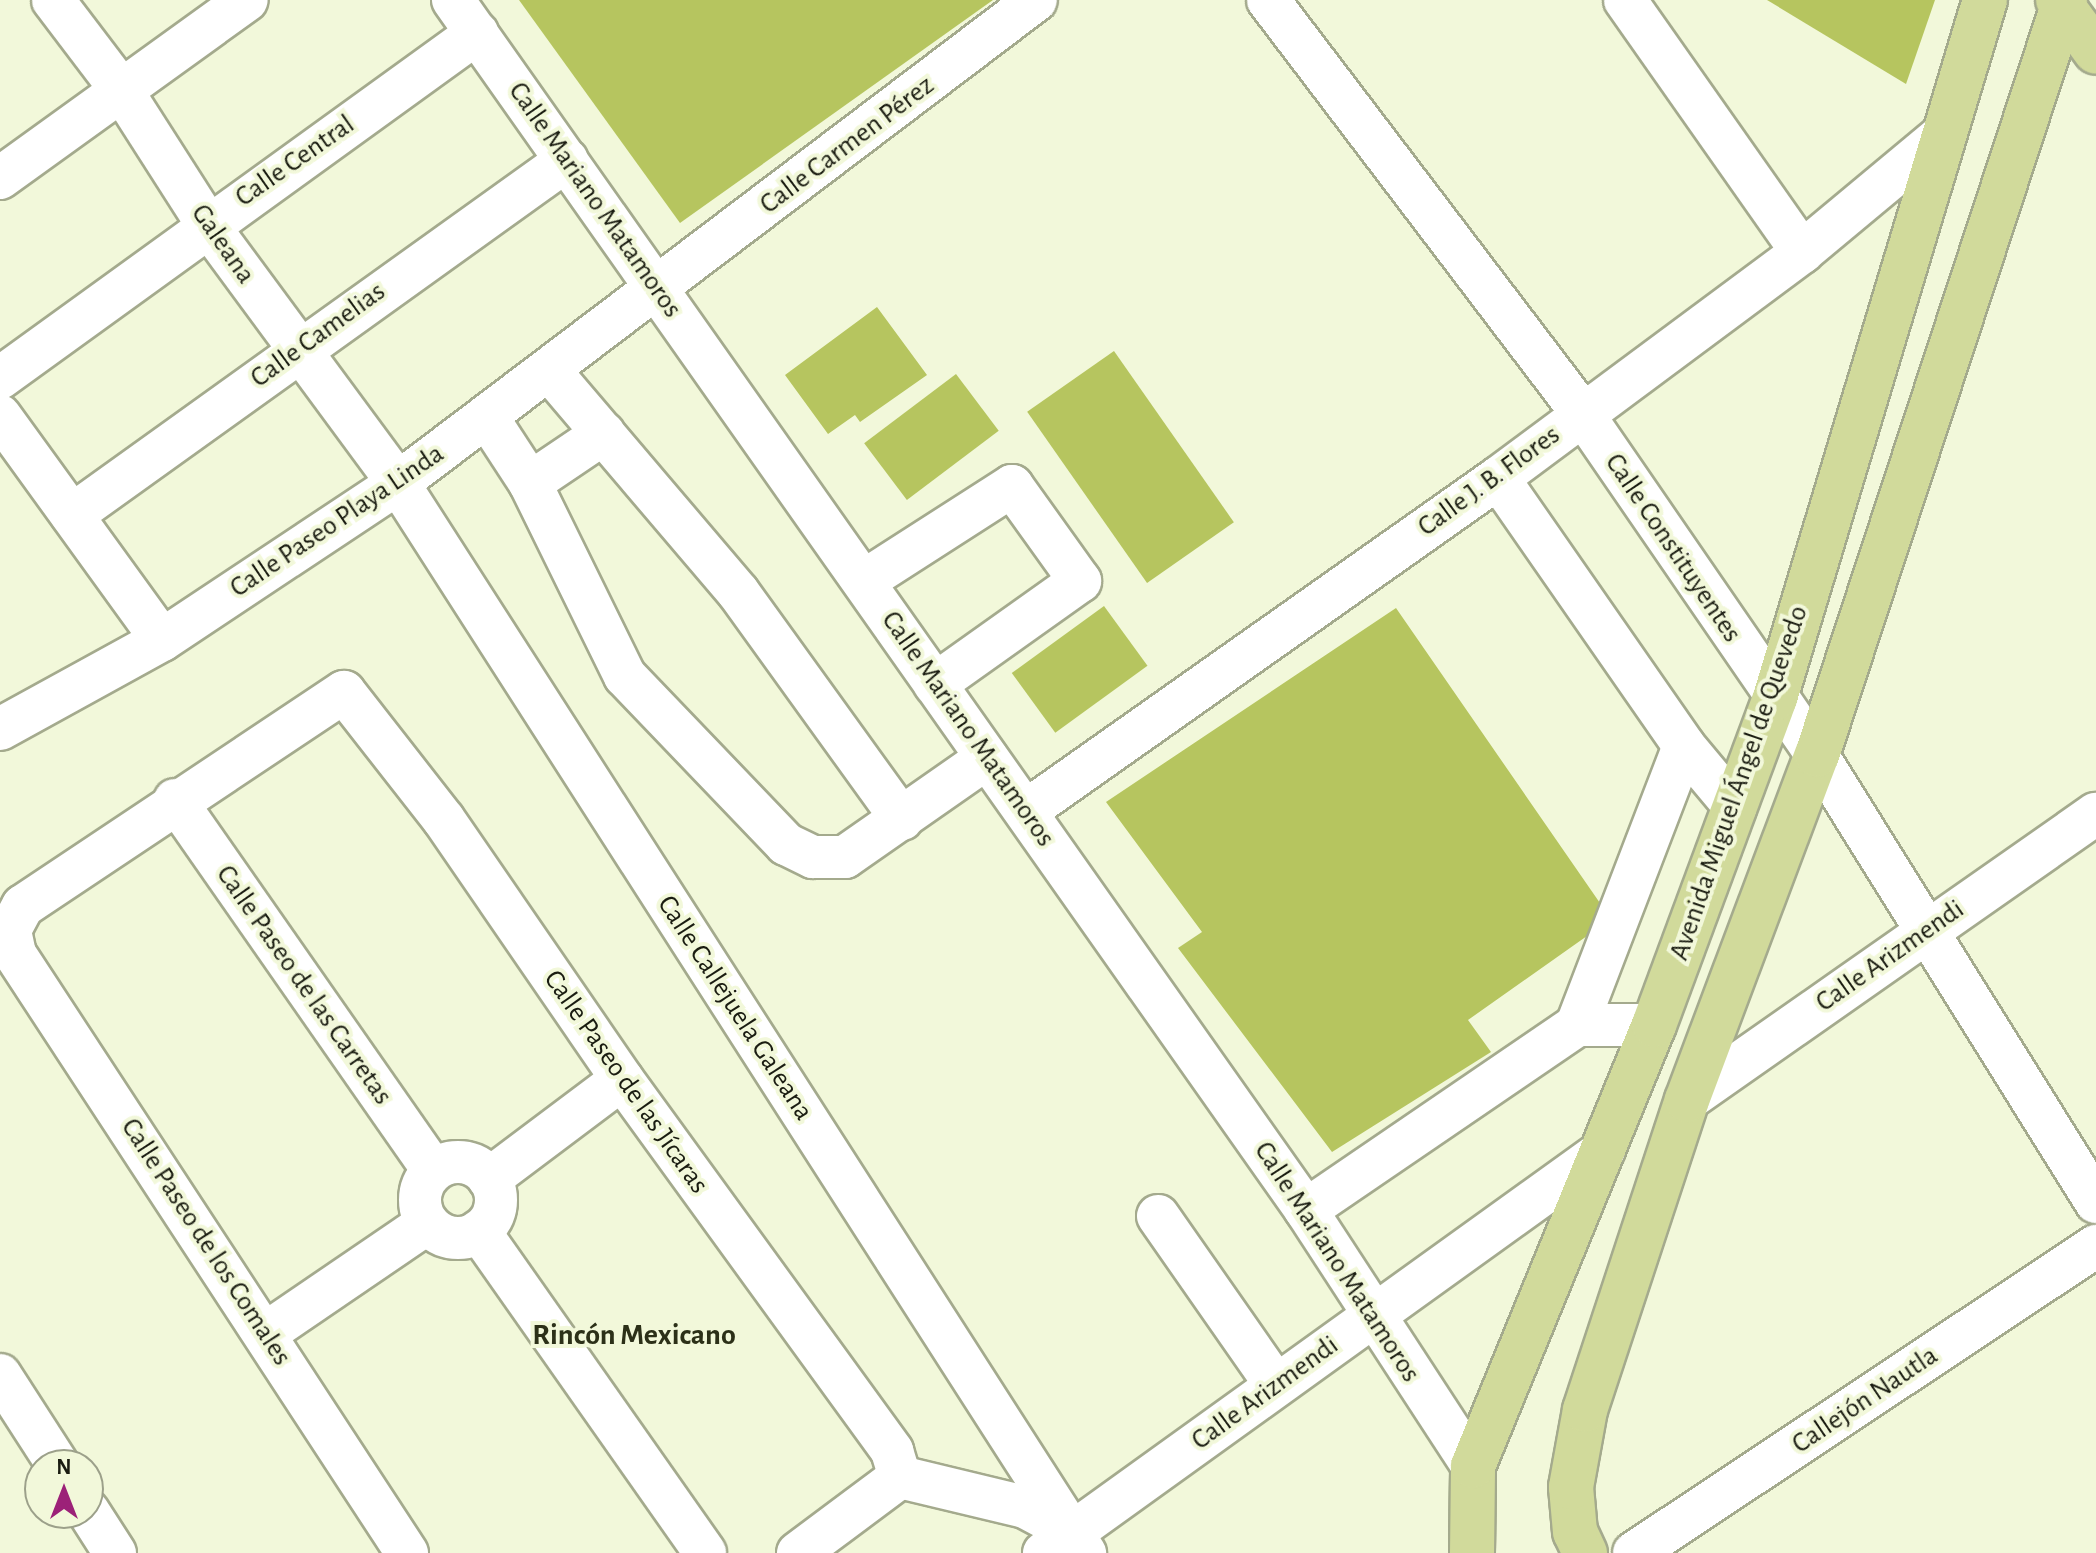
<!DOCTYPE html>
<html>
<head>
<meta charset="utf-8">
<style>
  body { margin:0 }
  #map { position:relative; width:2096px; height:1553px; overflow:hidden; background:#f2f8da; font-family:"Alegreya Sans",sans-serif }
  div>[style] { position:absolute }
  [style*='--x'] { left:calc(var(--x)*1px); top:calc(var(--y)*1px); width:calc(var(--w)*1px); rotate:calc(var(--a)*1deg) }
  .building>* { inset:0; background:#b6c55f; transform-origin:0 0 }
  .roads { filter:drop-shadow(2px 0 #a4aa8d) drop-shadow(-2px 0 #a4aa8d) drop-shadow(0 2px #a4aa8d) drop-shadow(0 -2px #a4aa8d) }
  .minor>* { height:42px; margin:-21px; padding:0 21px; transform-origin:21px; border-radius:21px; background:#fff }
  .minor>.ring { margin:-21px; padding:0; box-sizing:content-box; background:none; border:42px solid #fff; border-radius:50% }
  .major>* { height:44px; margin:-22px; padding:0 22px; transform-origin:22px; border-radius:22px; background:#d1da9b }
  span { translate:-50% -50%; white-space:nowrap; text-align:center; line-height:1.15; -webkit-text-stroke:8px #f2f8da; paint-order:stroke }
  .street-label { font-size:28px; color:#1a1c11 }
  .neighbourhood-label { font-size:30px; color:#2c3018; font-weight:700 }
  .north { position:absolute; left:24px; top:1449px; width:80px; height:80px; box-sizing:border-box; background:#f2f8da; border:2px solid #9ca08a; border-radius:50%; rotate:0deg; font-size:22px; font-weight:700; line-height:32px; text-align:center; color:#1a1c11 }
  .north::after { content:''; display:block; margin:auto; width:28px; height:36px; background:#9c2178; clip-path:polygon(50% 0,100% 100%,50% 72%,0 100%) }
</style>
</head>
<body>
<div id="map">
  <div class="building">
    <i style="clip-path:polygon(519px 0,993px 0,680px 223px)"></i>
    <i style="clip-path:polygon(1767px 0,1935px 0,1906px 84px)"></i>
    <i style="clip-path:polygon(877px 307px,927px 375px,860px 422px,855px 415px,828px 434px,785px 375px)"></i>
    <i style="left:1114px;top:351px;width:209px;height:106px;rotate:55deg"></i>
    <i style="left:956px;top:374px;width:71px;height:115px;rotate:53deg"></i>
    <i style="left:1104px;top:606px;width:74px;height:114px;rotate:54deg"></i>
    <i style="clip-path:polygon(1396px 608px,1611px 919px,1468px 1020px,1491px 1052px,1332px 1152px,1178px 948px,1202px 932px,1106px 802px)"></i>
  </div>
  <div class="roads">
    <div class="minor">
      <i style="--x:53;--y:0;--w:114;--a:52.8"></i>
      <i style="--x:122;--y:91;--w:158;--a:57.4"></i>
      <i style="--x:207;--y:224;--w:322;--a:53.6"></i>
      <i style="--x:398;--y:483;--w:1272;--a:57.3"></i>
      <i style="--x:453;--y:0;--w:1480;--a:54.82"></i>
      <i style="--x:1306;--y:1210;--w:306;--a:56.9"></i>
      <i style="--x:1268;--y:0;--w:519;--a:52.75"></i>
      <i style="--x:1582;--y:413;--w:415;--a:55.5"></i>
      <i style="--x:1817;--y:755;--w:527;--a:58.03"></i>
      <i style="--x:1625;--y:0;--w:308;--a:54.9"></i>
      <i style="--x:0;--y:178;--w:304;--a:-35.8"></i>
      <i style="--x:549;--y:370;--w:292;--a:49.6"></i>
      <i style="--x:738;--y:592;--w:280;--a:54.2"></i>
      <i style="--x:0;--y:378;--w:589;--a:-35.88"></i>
      <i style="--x:0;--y:416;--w:276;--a:54.1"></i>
      <i style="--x:487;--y:417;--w:79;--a:56.9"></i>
      <i style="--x:530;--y:483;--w:215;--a:63.8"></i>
      <i style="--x:625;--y:676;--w:233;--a:46.2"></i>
      <i style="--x:786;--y:844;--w:30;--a:26"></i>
      <i style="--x:813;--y:857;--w:32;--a:0"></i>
      <i style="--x:845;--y:857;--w:173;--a:-34.9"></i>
      <i style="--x:1498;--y:478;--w:326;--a:55.2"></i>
      <i style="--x:1684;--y:746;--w:299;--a:111"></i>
      <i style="--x:530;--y:483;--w:89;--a:-34"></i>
      <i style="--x:72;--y:515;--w:609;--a:-35.65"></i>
      <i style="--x:864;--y:581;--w:176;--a:-32.7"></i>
      <i style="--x:1012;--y:486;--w:117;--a:54.4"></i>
      <i style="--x:1080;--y:581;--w:178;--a:144.6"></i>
      <i style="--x:0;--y:729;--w:185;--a:-28.8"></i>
      <i style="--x:162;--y:640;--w:283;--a:-33.6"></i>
      <i style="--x:398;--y:483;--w:800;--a:-37.13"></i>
      <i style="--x:1684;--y:746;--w:80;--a:50.1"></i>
      <i style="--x:175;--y:800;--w:451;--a:55.1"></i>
      <i style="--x:1026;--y:811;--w:578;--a:-35.2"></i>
      <i style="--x:1498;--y:478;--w:379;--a:-36.6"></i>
      <i style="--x:1802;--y:252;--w:181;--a:-39.8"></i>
      <i style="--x:1687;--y:1100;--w:499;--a:-35"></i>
      <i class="ring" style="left:420px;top:1162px;width:34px;height:34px"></i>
      <i style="--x:489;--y:1179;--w:166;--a:-36.9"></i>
      <i style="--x:1306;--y:1210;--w:328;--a:-34.3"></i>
      <i style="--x:1577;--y:1025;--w:77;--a:0"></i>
      <i style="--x:1158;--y:1216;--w:206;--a:55.1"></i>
      <i style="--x:479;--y:1231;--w:393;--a:54.9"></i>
      <i style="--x:266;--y:1333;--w:195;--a:-34.3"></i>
      <i style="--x:0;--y:1375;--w:107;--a:57.2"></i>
      <i style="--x:900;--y:1477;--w:129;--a:13.5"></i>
      <i style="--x:1025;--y:1507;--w:51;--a:28.1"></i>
      <i style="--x:88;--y:1511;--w:50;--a:57.3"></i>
      <i style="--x:407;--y:1553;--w:716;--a:-123.2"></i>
      <i style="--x:15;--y:954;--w:25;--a:-102"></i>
      <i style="--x:10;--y:930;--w:27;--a:-62"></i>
      <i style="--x:23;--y:906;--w:386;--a:-33.7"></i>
      <i style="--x:344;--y:692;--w:162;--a:52"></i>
      <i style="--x:444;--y:820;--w:314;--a:55.5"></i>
      <i style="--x:622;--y:1079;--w:460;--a:54"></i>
      <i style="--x:892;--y:1451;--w:27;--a:73"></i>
      <i style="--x:798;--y:1553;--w:127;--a:-36.7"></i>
      <i style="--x:1044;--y:1553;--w:690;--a:-35.74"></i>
      <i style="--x:1634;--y:1553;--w:555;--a:-33.6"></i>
    </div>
    <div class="major">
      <i style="--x:2058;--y:0;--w:64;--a:53.8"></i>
      <i style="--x:1472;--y:1553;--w:87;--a:-89.3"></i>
      <i style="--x:1473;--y:1466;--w:477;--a:-67.7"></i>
      <i style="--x:1654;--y:1025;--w:349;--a:-69.7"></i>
      <i style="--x:1775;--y:698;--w:729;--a:-73.26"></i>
      <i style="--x:1585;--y:1553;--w:23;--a:-115"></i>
      <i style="--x:1575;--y:1532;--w:45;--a:-95.1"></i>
      <i style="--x:1571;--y:1487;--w:78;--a:-79.7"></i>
      <i style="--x:1585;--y:1410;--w:326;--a:-71.8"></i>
      <i style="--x:1687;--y:1100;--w:369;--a:-69.4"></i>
      <i style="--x:1817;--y:755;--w:795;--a:-71.82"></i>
    </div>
  </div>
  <div class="street-label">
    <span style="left:847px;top:145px;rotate:-37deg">Calle Carmen Pérez</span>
    <span style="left:295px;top:161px;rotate:-35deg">Calle Central</span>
    <span style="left:595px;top:200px;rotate:55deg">Calle Mariano Matamoros</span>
    <span style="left:223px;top:244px;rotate:55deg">Galeana</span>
    <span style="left:318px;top:335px;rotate:-36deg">Calle Camelias</span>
    <span style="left:1489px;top:481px;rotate:-36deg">Calle J. B. Flores</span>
    <span style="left:337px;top:521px;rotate:-34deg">Calle Paseo Playa Linda</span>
    <span style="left:1673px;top:548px;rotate:56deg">Calle Constituyentes</span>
    <span style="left:968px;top:729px;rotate:55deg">Calle Mariano Matamoros</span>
    <span style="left:1739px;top:783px;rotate:-71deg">Avenida Miguel Ángel de Quevedo</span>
    <span style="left:1890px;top:956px;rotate:-35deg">Calle Arizmendi</span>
    <span style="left:304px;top:985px;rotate:55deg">Calle Paseo de las Carretas</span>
    <span style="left:735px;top:1008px;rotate:57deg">Calle Callejuela Galeana</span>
    <span style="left:626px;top:1082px;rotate:55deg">Calle Paseo de las Jícaras</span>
    <span style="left:206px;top:1242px;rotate:57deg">Calle Paseo de los Comales</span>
    <span style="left:1337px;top:1262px;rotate:57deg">Calle Mariano Matamoros</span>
    <span style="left:1265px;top:1393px;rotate:-36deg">Calle Arizmendi</span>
    <span style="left:1865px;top:1400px;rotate:-34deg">Callejón Nautla</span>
  </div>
  <div class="neighbourhood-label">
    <span style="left:634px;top:1335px">Rincón Mexicano</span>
  </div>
  <div class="north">N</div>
</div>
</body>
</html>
